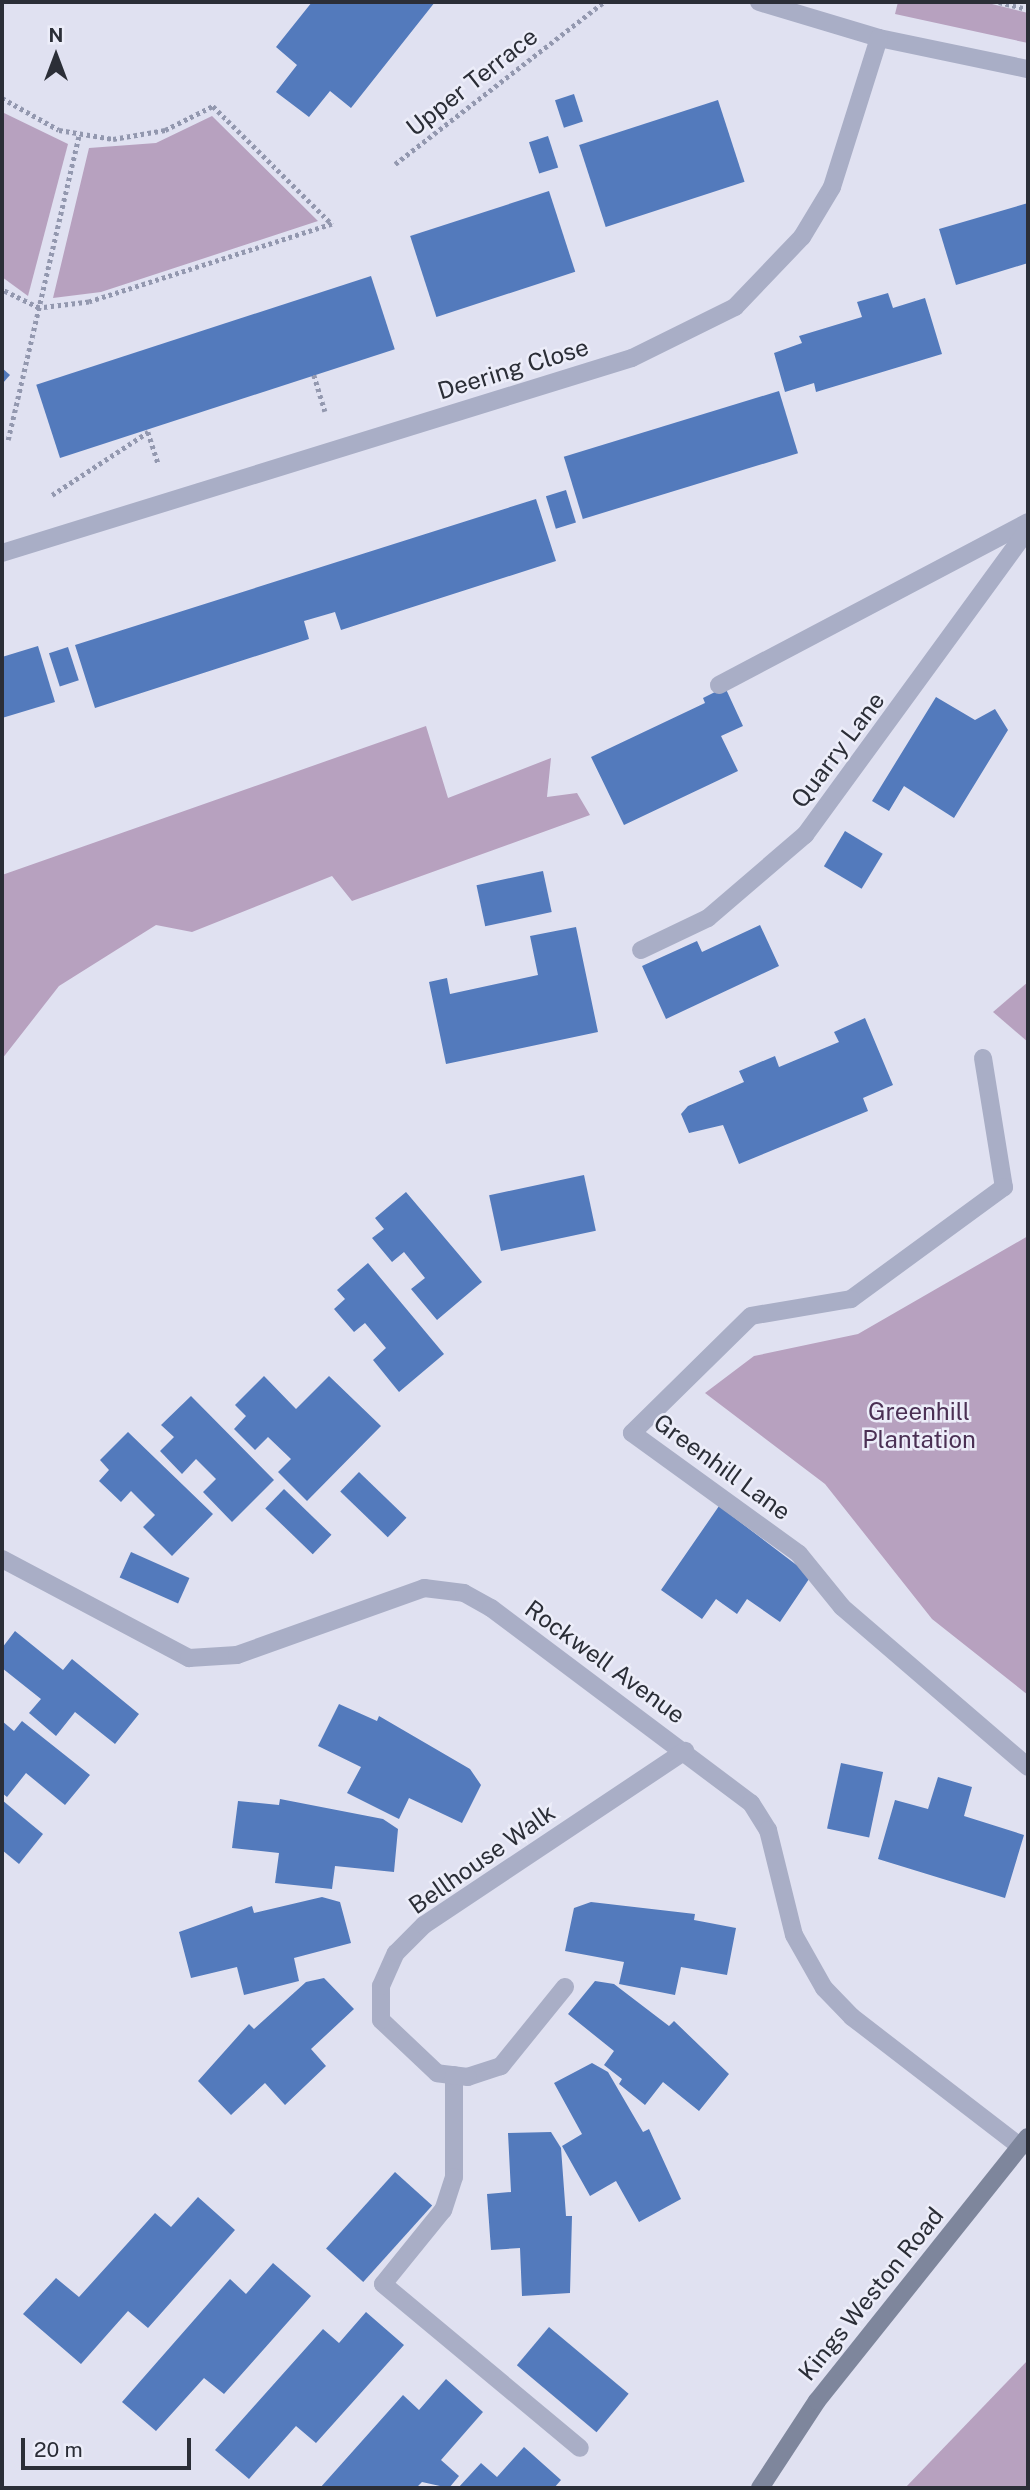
<!DOCTYPE html>
<html>
<head>
<meta charset="utf-8">
<style>
  body { margin:0 }
  #map { position:relative; width:1030px; height:2490px; overflow:hidden; background:#e0e1f1; font-family:"Public Sans",sans-serif }
  div>[style] { position:absolute }
  [style*='--x'] { left:calc(var(--x)*1px); top:calc(var(--y)*1px); width:calc(var(--w)*1px); rotate:calc(var(--a)*1deg) }
  .green>* { inset:0; background:#b7a1bf }
  .building>* { inset:0; background:#537abc; transform-origin:0 0 }
  .path>* { height:4.5px; margin-top:-2.25px; transform-origin:0; background:repeating-linear-gradient(90deg,#9398af 0 3.5px,transparent 0 7px) }
  .service>* { height:18px; margin:-9px; padding:0 9px; transform-origin:9px; border-radius:9px; background:#a9aec6 }
  .minor>* { height:18px; margin:-9px; padding:0 9px; transform-origin:9px; border-radius:9px; background:#a9aec6 }
  .secondary>* { height:18px; margin:-9px; padding:0 9px; transform-origin:9px; border-radius:9px; background:#7e869c }
  span { translate:-50% -50%; white-space:nowrap; text-align:center; line-height:1.15; -webkit-text-stroke:5px #ecedf9; paint-order:stroke }
  .street-label { font-size:24px; color:#2b2e37 }
  .park-label { font-size:24px; color:#4b3054 }
  .frame { position:absolute; inset:0; border:4px solid #2b2e37; pointer-events:none }
  .north { position:absolute; left:21px; top:21px; width:70px; height:70px; -webkit-text-stroke:5px #ecedf9; paint-order:stroke; rotate:0deg; font-size:19px; font-weight:700; line-height:28px; text-align:center; color:#2b2e37 }
  .north::after { content:''; display:block; margin:auto; width:24px; height:32px; background:#2b2e37; clip-path:polygon(50% 0,100% 100%,50% 72%,0 100%) }
  .scale { position:absolute; left:21px; top:2438px; width:170px; height:32px; box-sizing:border-box; border:4px solid #2b2e37; border-top:0; padding-left:9px; font-size:21px; line-height:24px; white-space:nowrap; color:#2b2e37; -webkit-text-stroke:5px #ecedf9; paint-order:stroke }
</style>
</head>
<body>
<div id="map">
  <div class="green">
    <i style="clip-path:polygon(898px 2px,984px 2px,1028px 13px,1028px 43px,895px 14px)"></i>
    <i style="clip-path:polygon(2px 112px,68px 144px,28px 296px,2px 277px)"></i>
    <i style="clip-path:polygon(212px 116px,318px 221px,101px 292px,53px 298px,89px 148px,156px 143px)"></i>
    <i style="clip-path:polygon(426px 726px,448px 798px,551px 758px,547px 797px,577px 793px,590px 815px,352px 901px,332px 876px,192px 932px,156px 925px,59px 986px,2px 1059px,2px 875px)"></i>
    <i style="clip-path:polygon(1028px 982px,1028px 1042px,993px 1012px)"></i>
    <i style="clip-path:polygon(1028px 1236px,1028px 1695px,932px 1619px,825px 1484px,705px 1393px,754px 1356px,858px 1334px)"></i>
    <i style="clip-path:polygon(1028px 2360px,1028px 2488px,905px 2488px)"></i>
  </div>
  <div class="building">
    <i style="clip-path:polygon(312px 2px,435px 2px,351px 108px,330px 91px,309px 117px,276px 92px,297px 65px,276px 47px)"></i>
    <i style="left:574px;top:94px;width:29px;height:20px;rotate:72deg"></i>
    <i style="left:718px;top:100px;width:86px;height:146px;rotate:72deg"></i>
    <i style="left:548px;top:136px;width:33px;height:20px;rotate:72deg"></i>
    <i style="left:549px;top:191px;width:85px;height:146px;rotate:72deg"></i>
    <i style="clip-path:polygon(1028px 203px,1028px 263px,956px 285px,939px 229px)"></i>
    <i style="left:371px;top:276px;width:77px;height:352px;rotate:72deg"></i>
    <i style="clip-path:polygon(888px 293px,893px 308px,925px 298px,942px 354px,816px 392px,814px 383px,785px 392px,774px 353px,802px 343px,799px 336px,862px 317px,857px 302px)"></i>
    <i style="clip-path:polygon(2px 368px,10px 375px,2px 384px)"></i>
    <i style="left:779px;top:391px;width:65px;height:225px;rotate:73deg"></i>
    <i style="left:566px;top:490px;width:34px;height:21px;rotate:73deg"></i>
    <i style="clip-path:polygon(536px 499px,556px 561px,341px 630px,335px 612px,304px 621px,309px 639px,95px 708px,75px 645px)"></i>
    <i style="clip-path:polygon(38px 646px,55px 702px,2px 718px,2px 657px)"></i>
    <i style="left:68px;top:647px;width:35px;height:20px;rotate:72deg"></i>
    <i style="clip-path:polygon(725px 687px,743px 726px,721px 736px,738px 771px,624px 825px,591px 757px,705px 703px,703px 698px)"></i>
    <i style="clip-path:polygon(936px 697px,975px 720px,995px 709px,1008px 730px,954px 818px,904px 786px,889px 811px,872px 801px)"></i>
    <i style="left:845px;top:831px;width:44px;height:41px;rotate:31deg"></i>
    <i style="left:543px;top:871px;width:42px;height:68px;rotate:78deg"></i>
    <i style="clip-path:polygon(760px 925px,779px 966px,666px 1019px,642px 966px,697px 941px,702px 952px)"></i>
    <i style="clip-path:polygon(576px 927px,598px 1032px,446px 1064px,429px 982px,447px 978px,450px 994px,538px 975px,530px 936px)"></i>
    <i style="clip-path:polygon(865px 1018px,893px 1085px,863px 1098px,868px 1111px,739px 1164px,723px 1125px,689px 1133px,681px 1114px,688px 1106px,744px 1082px,739px 1071px,775px 1056px,779px 1067px,839px 1042px,834px 1032px)"></i>
    <i style="left:584px;top:1175px;width:57px;height:97px;rotate:78deg"></i>
    <i style="clip-path:polygon(406px 1192px,482px 1282px,437px 1320px,411px 1289px,425px 1278px,404px 1252px,392px 1262px,372px 1238px,384px 1229px,375px 1218px)"></i>
    <i style="clip-path:polygon(368px 1263px,444px 1354px,399px 1392px,373px 1360px,386px 1348px,365px 1323px,354px 1332px,334px 1309px,345px 1299px,337px 1290px)"></i>
    <i style="clip-path:polygon(264px 1376px,296px 1409px,329px 1376px,381px 1426px,307px 1501px,278px 1472px,291px 1459px,268px 1437px,255px 1450px,234px 1429px,246px 1416px,235px 1405px)"></i>
    <i style="clip-path:polygon(191px 1396px,274px 1480px,232px 1522px,203px 1492px,216px 1479px,196px 1459px,182px 1474px,160px 1451px,174px 1437px,161px 1425px)"></i>
    <i style="clip-path:polygon(128px 1432px,213px 1514px,172px 1556px,143px 1527px,155px 1515px,131px 1491px,121px 1502px,99px 1481px,109px 1470px,100px 1460px)"></i>
    <i style="left:359px;top:1472px;width:66px;height:27px;rotate:44deg"></i>
    <i style="left:284px;top:1489px;width:66px;height:27px;rotate:44deg"></i>
    <i style="clip-path:polygon(719px 1506px,811px 1576px,780px 1622px,747px 1599px,737px 1614px,716px 1599px,702px 1619px,661px 1590px)"></i>
    <i style="left:131px;top:1552px;width:64px;height:28px;rotate:24deg"></i>
    <i style="clip-path:polygon(15px 1631px,63px 1670px,72px 1659px,139px 1714px,115px 1744px,75px 1712px,56px 1736px,29px 1713px,41px 1699px,2px 1668px,2px 1648px)"></i>
    <i style="clip-path:polygon(339px 1704px,377px 1721px,379px 1716px,470px 1769px,481px 1785px,462px 1823px,409px 1798px,399px 1819px,347px 1793px,361px 1767px,318px 1746px)"></i>
    <i style="clip-path:polygon(2px 1721px,14px 1731px,22px 1721px,90px 1775px,65px 1805px,26px 1773px,7px 1797px,2px 1793px)"></i>
    <i style="left:841px;top:1763px;width:43px;height:67px;rotate:12deg"></i>
    <i style="clip-path:polygon(938px 1777px,972px 1787px,964px 1816px,1024px 1835px,1005px 1898px,878px 1859px,895px 1800px,928px 1809px)"></i>
    <i style="clip-path:polygon(280px 1799px,383px 1819px,398px 1829px,394px 1872px,335px 1866px,332px 1889px,275px 1883px,279px 1853px,232px 1848px,238px 1801px,279px 1805px)"></i>
    <i style="clip-path:polygon(2px 1800px,43px 1834px,19px 1864px,2px 1850px)"></i>
    <i style="clip-path:polygon(322px 1897px,340px 1902px,351px 1943px,294px 1958px,299px 1981px,244px 1995px,237px 1967px,191px 1978px,179px 1932px,252px 1906px,254px 1913px)"></i>
    <i style="clip-path:polygon(591px 1902px,695px 1914px,694px 1920px,736px 1928px,727px 1975px,681px 1967px,675px 1995px,619px 1984px,624px 1962px,565px 1951px,574px 1908px)"></i>
    <i style="clip-path:polygon(324px 1978px,354px 2009px,311px 2049px,326px 2066px,285px 2105px,265px 2083px,231px 2115px,198px 2081px,249px 2024px,254px 2029px,306px 1982px)"></i>
    <i style="clip-path:polygon(595px 1981px,614px 1984px,669px 2026px,674px 2021px,729px 2074px,699px 2111px,663px 2082px,645px 2105px,619px 2084px,622px 2079px,604px 2065px,614px 2051px,568px 2014px)"></i>
    <i style="clip-path:polygon(592px 2063px,608px 2072px,643px 2132px,649px 2129px,681px 2199px,639px 2222px,616px 2181px,590px 2196px,562px 2146px,582px 2134px,554px 2083px)"></i>
    <i style="clip-path:polygon(551px 2132px,561px 2148px,566px 2216px,572px 2216px,570px 2293px,522px 2296px,520px 2248px,491px 2250px,487px 2194px,511px 2192px,508px 2133px)"></i>
    <i style="left:395px;top:2172px;width:50px;height:103px;rotate:42deg"></i>
    <i style="clip-path:polygon(198px 2197px,235px 2230px,148px 2328px,128px 2311px,81px 2364px,23px 2314px,56px 2278px,79px 2297px,155px 2213px,171px 2227px)"></i>
    <i style="clip-path:polygon(273px 2263px,311px 2296px,224px 2394px,204px 2378px,156px 2431px,122px 2402px,230px 2279px,246px 2294px)"></i>
    <i style="clip-path:polygon(366px 2312px,404px 2345px,316px 2443px,296px 2426px,249px 2479px,215px 2450px,323px 2329px,339px 2343px)"></i>
    <i style="left:549px;top:2327px;width:104px;height:50px;rotate:40deg"></i>
    <i style="clip-path:polygon(446px 2379px,483px 2412px,441px 2460px,459px 2476px,449px 2488px,422px 2482px,416px 2488px,320px 2488px,403px 2395px,419px 2410px)"></i>
    <i style="clip-path:polygon(524px 2447px,561px 2480px,554px 2488px,458px 2488px,481px 2463px,497px 2477px)"></i>
  </div>
  <div class="path">
    <i style="--x:999;--y:2;--w:30;--a:14"></i>
    <i style="--x:2;--y:98;--w:65;--a:29.3"></i>
    <i style="--x:59;--y:130;--w:55;--a:9.5"></i>
    <i style="--x:113;--y:139;--w:53;--a:-9.8"></i>
    <i style="--x:165;--y:130;--w:54;--a:-26.6"></i>
    <i style="--x:213;--y:106;--w:168;--a:44.8"></i>
    <i style="--x:332;--y:224;--w:255;--a:162.2"></i>
    <i style="--x:89;--y:302;--w:50;--a:173.2"></i>
    <i style="--x:39;--y:308;--w:41;--a:-154.1"></i>
    <i style="--x:395;--y:164;--w:264;--a:-37.8"></i>
    <i style="--x:314;--y:375;--w:38;--a:73"></i>
    <i style="--x:148;--y:432;--w:33;--a:72"></i>
    <i style="--x:8;--y:440;--w:313;--a:-76.9"></i>
    <i style="--x:52;--y:495;--w:115;--a:-33.3"></i>
  </div>
  <div class="service">
    <i style="--x:454;--y:2075;--w:102;--a:90"></i>
    <i style="--x:454;--y:2177;--w:35;--a:108"></i>
    <i style="--x:443;--y:2210;--w:95;--a:129"></i>
    <i style="--x:383;--y:2284;--w:256;--a:39.8"></i>
  </div>
  <div class="minor">
    <i style="--x:759;--y:2;--w:125;--a:16.7"></i>
    <i style="--x:879;--y:38;--w:152;--a:11.8"></i>
    <i style="--x:2;--y:553;--w:659;--a:-17.2"></i>
    <i style="--x:632;--y:358;--w:115;--a:-26.3"></i>
    <i style="--x:735;--y:307;--w:97;--a:-46.3"></i>
    <i style="--x:802;--y:237;--w:58;--a:-59"></i>
    <i style="--x:832;--y:187;--w:156;--a:-72.5"></i>
    <i style="--x:719;--y:685;--w:349;--a:-27.8"></i>
    <i style="--x:641;--y:950;--w:74;--a:-25.5"></i>
    <i style="--x:708;--y:918;--w:128;--a:-40.6"></i>
    <i style="--x:805;--y:835;--w:379;--a:-53.9"></i>
    <i style="--x:983;--y:1058;--w:131;--a:80.8"></i>
    <i style="--x:1004;--y:1187;--w:190;--a:143.8"></i>
    <i style="--x:851;--y:1299;--w:101;--a:170.4"></i>
    <i style="--x:751;--y:1316;--w:167;--a:135.5"></i>
    <i style="--x:632;--y:1433;--w:206;--a:35.9"></i>
    <i style="--x:799;--y:1554;--w:68;--a:50.9"></i>
    <i style="--x:842;--y:1607;--w:245;--a:40.7"></i>
    <i style="--x:2;--y:1559;--w:212;--a:27.9"></i>
    <i style="--x:189;--y:1658;--w:48;--a:-3.6"></i>
    <i style="--x:237;--y:1655;--w:199;--a:-19.7"></i>
    <i style="--x:424;--y:1588;--w:40;--a:7.1"></i>
    <i style="--x:464;--y:1593;--w:31;--a:29"></i>
    <i style="--x:491;--y:1608;--w:325;--a:36.9"></i>
    <i style="--x:751;--y:1803;--w:32;--a:58"></i>
    <i style="--x:768;--y:1830;--w:108;--a:76.1"></i>
    <i style="--x:794;--y:1935;--w:61;--a:60.5"></i>
    <i style="--x:824;--y:1988;--w:40;--a:46"></i>
    <i style="--x:852;--y:2017;--w:213;--a:37.6"></i>
    <i style="--x:565;--y:1987;--w:102;--a:129"></i>
    <i style="--x:501;--y:2066;--w:35;--a:162"></i>
    <i style="--x:468;--y:2077;--w:31;--a:-173"></i>
    <i style="--x:437;--y:2073;--w:77;--a:-136.6"></i>
    <i style="--x:381;--y:2020;--w:34;--a:-90"></i>
    <i style="--x:381;--y:1986;--w:36;--a:-66"></i>
    <i style="--x:396;--y:1953;--w:40;--a:-45"></i>
    <i style="--x:424;--y:1925;--w:314;--a:-33.7"></i>
  </div>
  <div class="secondary">
    <i style="--x:760;--y:2488;--w:104;--a:-56.8"></i>
    <i style="--x:817;--y:2401;--w:338;--a:-51.4"></i>
  </div>
  <div class="street-label">
    <span style="left:472px;top:82px;rotate:-38deg">Upper Terrace</span>
    <span style="left:513px;top:369px;rotate:-17deg">Deering Close</span>
    <span style="left:838px;top:750px;rotate:-53deg">Quarry Lane</span>
    <span style="left:722px;top:1467px;rotate:36deg">Greenhill Lane</span>
    <span style="left:605px;top:1662px;rotate:36deg">Rockwell Avenue</span>
    <span style="left:482px;top:1859px;rotate:-35deg">Bellhouse Walk</span>
    <span style="left:871px;top:2294px;rotate:-51deg">Kings Weston Road</span>
  </div>
  <div class="park-label">
    <span style="left:919px;top:1426px">Greenhill<br>Plantation</span>
  </div>
  <div class="frame"></div>
  <div class="north">N</div>
  <div class="scale">20 m</div>
</div>
</body>
</html>
